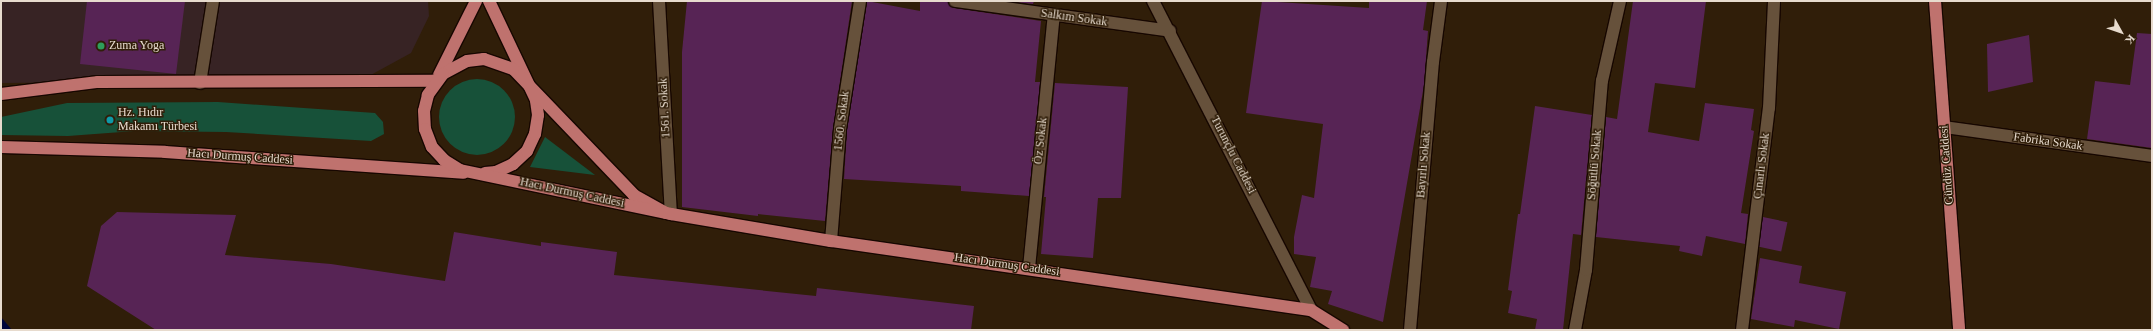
<!DOCTYPE html>
<html>
<head>
<meta charset="utf-8">
<style>
  body { margin:0 }
  #map { position:relative; width:2153px; height:331px; overflow:hidden; background:#301e09; font-family:"Times New Roman",serif }
  div>[style] { position:absolute }
  [style*='--x'] { left:calc(var(--x)*1px); top:calc(var(--y)*1px); width:calc(var(--w)*1px); rotate:calc(var(--a)*1deg) }
  .commercial>* { inset:0; background:#372324 }
  .green>* { inset:0; background:#175139 }
  .round { border-radius:50% }
  .water>* { inset:0; background:#000539 }
  .building>* { inset:0; background:#572455; transform-origin:0 0 }
  .roads { filter:drop-shadow(1px 0 #170700) drop-shadow(-1px 0 #170700) drop-shadow(0 1px #170700) drop-shadow(0 -1px #170700) }
  .minor>* { height:12px; margin:-6px; padding:0 6px; transform-origin:6px; border-radius:6px; background:#66513b }
  .major>* { height:12px; margin:-6px; padding:0 6px; transform-origin:6px; border-radius:6px; background:#bf726e }
  .dots>* { width:11px; height:11px; translate:-50% -50%; box-sizing:border-box; border:2px solid #301e09; border-radius:50% }
  span { translate:-50% -50%; white-space:nowrap; text-align:center; line-height:1.15; -webkit-text-stroke:3px #301e09; paint-order:stroke }
  .street-label { font-size:12px; color:#e7dbce }
  .poi-label { font-size:12px; color:#e7dbce }
  .left { translate:0 -50%; text-align:left }
  .frame { position:absolute; inset:0; border:2px solid #e7dbce; pointer-events:none }
  .north { position:absolute; left:2101px; top:12px; width:40px; height:40px; -webkit-text-stroke:3px #301e09; paint-order:stroke; rotate:130deg; font-size:11px; font-weight:700; line-height:16px; text-align:center; color:#e7dbce }
  .north::after { content:''; display:block; margin:auto; width:14px; height:18px; background:#e7dbce; clip-path:polygon(50% 0,100% 100%,50% 72%,0 100%) }
</style>
</head>
<body>
<div id="map">
  <div class="commercial">
    <i style="clip-path:polygon(1px 1px,428px 1px,429px 16px,411px 53px,367px 77px,306px 80px,1px 83px)"></i>
  </div>
  <div class="green">
    <i class="round" style="left:439px;top:79px;width:76px;height:76px"></i>
    <i style="clip-path:polygon(218px 102px,375px 113px,383px 122px,384px 134px,371px 141px,226px 132px,135px 131px,68px 136px,1px 135px,1px 117px,67px 103px)"></i>
    <i style="clip-path:polygon(545px 137px,595px 175px,530px 167px)"></i>
  </div>
  <div class="water">
    <i style="clip-path:polygon(1px 317px,12px 330px,1px 330px)"></i>
  </div>
  <div class="building">
    <i style="clip-path:polygon(87px 1px,185px 1px,176px 74px,80px 64px)"></i>
    <i style="clip-path:polygon(687px 1px,852px 1px,833px 128px,825px 221px,758px 214px,758px 216px,682px 207px,682px 52px)"></i>
    <i style="clip-path:polygon(867px 1px,920px 11px,920px 1px,948px 1px,954px 8px,1041px 21px,1035px 82px,1040px 82px,1029px 196px,961px 191px,961px 186px,844px 179px,847px 130px)"></i>
    <i style="clip-path:polygon(1009px 1px,1034px 1px,1033px 4px)"></i>
    <i style="clip-path:polygon(1262px 1px,1369px 8px,1369px 1px,1427px 1px,1423px 30px,1428px 31px,1424px 85px,1383px 322px,1328px 304px,1332px 291px,1310px 287px,1316px 257px,1294px 254px,1294px 237px,1302px 195px,1314px 198px,1323px 124px,1246px 113px)"></i>
    <i style="clip-path:polygon(1633px 1px,1706px 1px,1695px 88px,1655px 83px,1648px 132px,1699px 141px,1705px 103px,1754px 109px,1751px 130px,1754px 131px,1741px 213px,1748px 214px,1745px 244px,1706px 236px,1702px 256px,1679px 251px,1680px 246px,1596px 237px,1606px 117px,1617px 119px)"></i>
    <i style="clip-path:polygon(2137px 33px,2152px 34px,2152px 148px,2087px 139px,2095px 81px,2130px 85px)"></i>
    <i style="clip-path:polygon(2029px 35px,2033px 82px,1988px 92px,1987px 44px)"></i>
    <i style="clip-path:polygon(1055px 83px,1128px 87px,1121px 198px,1098px 198px,1093px 258px,1041px 254px,1046px 197px,1044px 197px)"></i>
    <i style="clip-path:polygon(1535px 106px,1592px 115px,1581px 235px,1573px 234px,1563px 330px,1535px 330px,1537px 319px,1508px 313px,1512px 291px,1508px 290px,1518px 214px,1520px 214px)"></i>
    <i style="clip-path:polygon(117px 212px,236px 215px,225px 255px,331px 264px,445px 281px,454px 232px,541px 246px,541px 242px,617px 252px,614px 275px,816px 296px,817px 288px,974px 306px,971px 330px,156px 330px,87px 286px,101px 226px)"></i>
    <i style="left:1763px;top:217px;width:25px;height:30px;rotate:12deg"></i>
    <i style="clip-path:polygon(1760px 258px,1802px 266px,1799px 283px,1846px 292px,1839px 329px,1795px 320px,1794px 327px,1751px 319px)"></i>
  </div>
  <div class="roads">
    <div class="minor">
      <i style="--x:659;--y:1;--w:213;--a:86.8"></i>
      <i style="--x:955;--y:1;--w:217;--a:7.9"></i>
      <i style="--x:1153;--y:1;--w:347;--a:62.9"></i>
      <i style="--x:200;--y:83;--w:83;--a:-81"></i>
      <i style="--x:1944;--y:127;--w:210;--a:7.9"></i>
      <i style="--x:831;--y:241;--w:112;--a:-85.4"></i>
      <i style="--x:840;--y:129;--w:130;--a:-81.1"></i>
      <i style="--x:1029;--y:268;--w:254;--a:-84.4"></i>
      <i style="--x:1410;--y:330;--w:269;--a:-85.1"></i>
      <i style="--x:1433;--y:62;--w:62;--a:-82.5"></i>
      <i style="--x:1575;--y:330;--w:61;--a:-79.6"></i>
      <i style="--x:1586;--y:270;--w:190;--a:-85.2"></i>
      <i style="--x:1602;--y:81;--w:82;--a:-77.3"></i>
      <i style="--x:1742;--y:330;--w:224;--a:-83.1"></i>
      <i style="--x:1769;--y:108;--w:107;--a:-87.3"></i>
    </div>
    <div class="major">
      <i style="--x:1935;--y:1;--w:330;--a:85.8"></i>
      <i style="--x:439;--y:75;--w:83;--a:-63.4"></i>
      <i style="--x:1;--y:94;--w:98;--a:-7.1"></i>
      <i style="--x:98;--y:82;--w:338;--a:-0.2"></i>
      <i style="--x:1;--y:147;--w:164;--a:1.7"></i>
      <i style="--x:165;--y:152;--w:299;--a:4"></i>
      <i style="--x:485;--y:173;--w:11;--a:-5"></i>
      <i style="--x:496;--y:172;--w:19;--a:-25"></i>
      <i style="--x:513;--y:164;--w:19;--a:-43"></i>
      <i style="--x:527;--y:151;--w:19;--a:-65"></i>
      <i style="--x:535;--y:134;--w:19;--a:-81"></i>
      <i style="--x:538;--y:115;--w:15;--a:-98"></i>
      <i style="--x:536;--y:100;--w:110;--a:-115.4"></i>
      <i style="--x:666;--y:213;--w:37;--a:-151"></i>
      <i style="--x:634;--y:195;--w:175;--a:-133.8"></i>
      <i style="--x:513;--y:69;--w:31;--a:-161"></i>
      <i style="--x:484;--y:59;--w:17;--a:173"></i>
      <i style="--x:467;--y:61;--w:27;--a:152"></i>
      <i style="--x:443;--y:74;--w:26;--a:126"></i>
      <i style="--x:428;--y:95;--w:16;--a:104"></i>
      <i style="--x:424;--y:111;--w:18;--a:87"></i>
      <i style="--x:425;--y:129;--w:19;--a:69"></i>
      <i style="--x:432;--y:147;--w:18;--a:47"></i>
      <i style="--x:444;--y:160;--w:19;--a:32"></i>
      <i style="--x:460;--y:170;--w:216;--a:11.8"></i>
      <i style="--x:671;--y:214;--w:162;--a:9.6"></i>
      <i style="--x:831;--y:241;--w:485;--a:8.2"></i>
      <i style="--x:1311;--y:310;--w:38;--a:32"></i>
    </div>
  </div>
  <div class="dots">
    <i style="left:101px;top:46px;background:#2e9e5b"></i>
    <i style="left:110px;top:120px;background:#0f9aa8"></i>
  </div>
  <div class="street-label">
    <span style="left:1074px;top:18px;rotate:8deg">Salkım Sokak</span>
    <span style="left:665px;top:108px;rotate:-93deg">1561. Sokak</span>
    <span style="left:842px;top:121px;rotate:-83deg">1560. Sokak</span>
    <span style="left:1041px;top:141px;rotate:-84deg">Öz Sokak</span>
    <span style="left:2048px;top:142px;rotate:8deg">Fabrika Sokak</span>
    <span style="left:1233px;top:155px;rotate:63deg">Turunçlu Caddesi</span>
    <span style="left:240px;top:157px;rotate:4deg">Hacı Durmuş Caddesi</span>
    <span style="left:1424px;top:165px;rotate:-85deg">Bayırlı Sokak</span>
    <span style="left:1595px;top:165px;rotate:-85deg">Söğütlü Sokak</span>
    <span style="left:1947px;top:165px;rotate:-94deg">Gündüz Caddesi</span>
    <span style="left:1762px;top:166px;rotate:-83deg">Çınarlı Sokak</span>
    <span style="left:572px;top:193px;rotate:12deg">Hacı Durmuş Caddesi</span>
    <span style="left:1007px;top:265px;rotate:8deg">Hacı Durmuş Caddesi</span>
  </div>
  <div class="poi-label">
    <span class="left" style="left:109px;top:46px">Zuma Yoga</span>
    <span class="left" style="left:118px;top:120px">Hz. Hıdır<br>Makamı Türbesi</span>
  </div>
  <div class="frame"></div>
  <div class="north">K</div>
</div>
</body>
</html>
